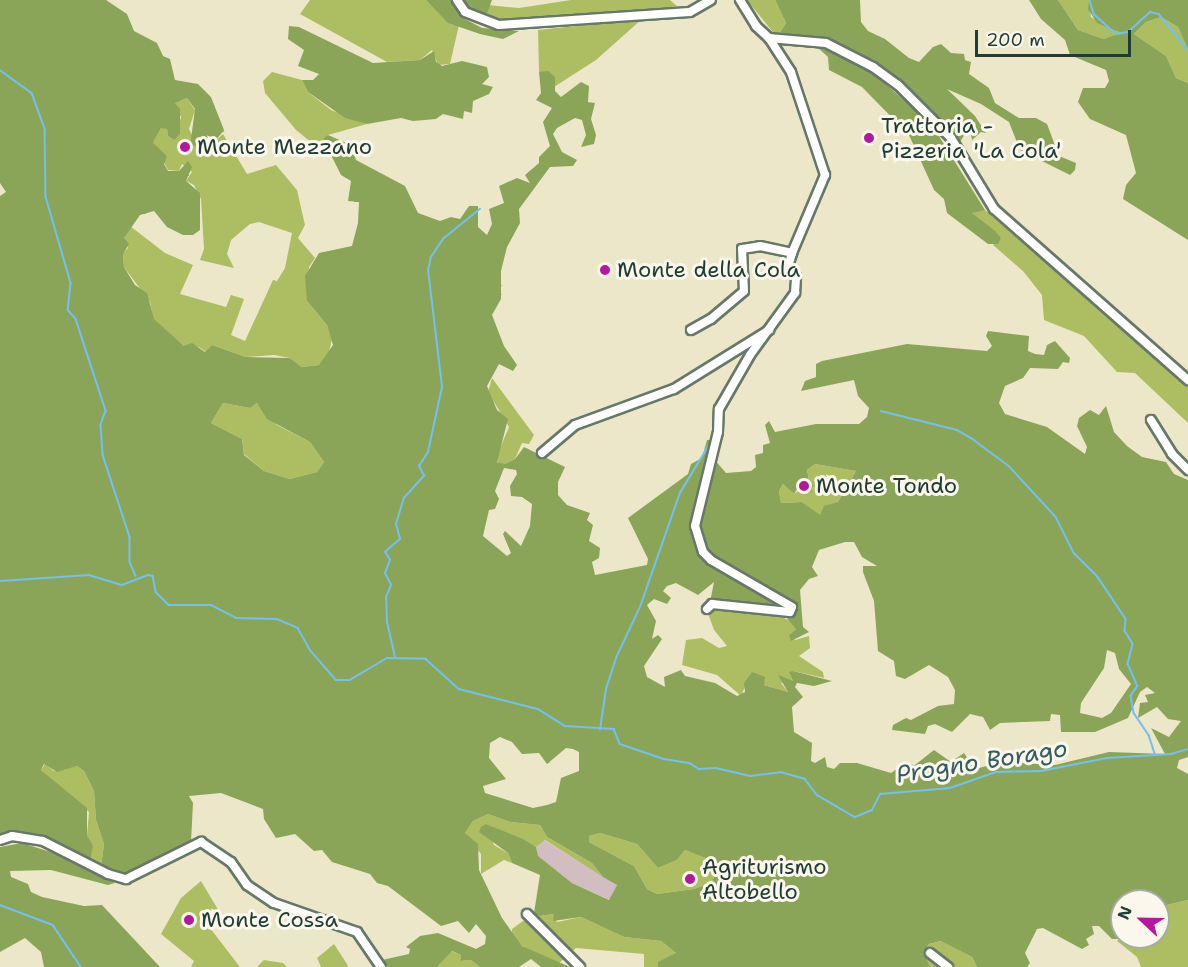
<!DOCTYPE html>
<html>
<head>
<meta charset="utf-8">
<style>
  body { margin:0 }
  #map { position:relative; width:1188px; height:967px; overflow:hidden; background:#ede7ca; font-family:"Shantell Sans",sans-serif }
  div>[style] { position:absolute }
  [style*='--x'] { left:calc(var(--x)*1px); top:calc(var(--y)*1px); width:calc(var(--w)*1px); rotate:calc(var(--a)*1deg) }
  .industrial>* { inset:0; background:#d2bec2 }
  .green>* { inset:0; background:#adbe62 }
  .forest>* { inset:0; background:#8aa558 }
  .stream>* { height:1.5px; margin:-0.75px; padding:0 0.75px; transform-origin:0.75px; border-radius:0.75px; background:#74c0ee }
  .roads { filter:drop-shadow(2px 0 #677868) drop-shadow(-2px 0 #677868) drop-shadow(0 2px #677868) drop-shadow(0 -2px #677868) }
  .minor>* { height:8px; margin:-4px; padding:0 4px; transform-origin:4px; border-radius:4px; background:#fff }
  .dots>* { width:16px; height:16px; translate:-50% -50%; box-sizing:border-box; border:3px solid #fbf7ec; border-radius:50% }
  span { translate:-50% -50%; white-space:nowrap; text-align:center; line-height:1.15; -webkit-text-stroke:6px #fbf7ec; paint-order:stroke }
  .poi-label { font-size:22px; color:#1f3d34 }
  .left { translate:0 -50%; text-align:left }
  .water-label { font-size:24px; color:#345e62; font-style:italic }
  .north { position:absolute; left:1110px; top:889px; width:60px; height:60px; box-sizing:border-box; background:#fbf7ec; border:2px solid #a3ada2; border-radius:50%; rotate:292deg; font-size:16px; font-weight:700; line-height:24px; text-align:center; color:#1f3d34 }
  .north::after { content:''; display:block; margin:auto; width:21px; height:27px; background:#b5179e; clip-path:polygon(50% 0,100% 100%,50% 72%,0 100%) }
  .scale { position:absolute; left:975px; top:30px; width:156px; height:27px; box-sizing:border-box; border:3px solid #1f3d34; border-top:0; padding-left:8px; font-size:18px; line-height:21px; white-space:nowrap; color:#1f3d34; -webkit-text-stroke:4px #fbf7ec; paint-order:stroke }
</style>
</head>
<body>
<div id="map">
  <div class="industrial">
    <i style="clip-path:polygon(544px 840px,617px 885px,610px 900px,572px 883px,537px 856px,536px 847px)"></i>
  </div>
  <div class="green">
    <i style="clip-path:polygon(310px 0,426px 0,453px 25px,459px 25px,450px 64px,438px 65px,432px 50px,420px 60px,387px 62px,300px 14px)"></i>
    <i style="clip-path:polygon(571px 0,670px 0,679px 8px,537px 21px,485px 19px,488px 5px,519px 8px)"></i>
    <i style="clip-path:polygon(747px 0,775px 0,786px 23px,777px 37px)"></i>
    <i style="clip-path:polygon(1058px 0,1089px 0,1091px 17px,1122px 34px,1104px 39px,1078px 30px)"></i>
    <i style="clip-path:polygon(1161px 17px,1178px 27px,1188px 50px,1188px 83px,1176px 78px,1166px 56px,1134px 34px,1146px 22px)"></i>
    <i style="clip-path:polygon(642px 19px,596px 60px,554px 87px,550px 75px,539px 72px,538px 30px)"></i>
    <i style="clip-path:polygon(272px 72px,302px 80px,308px 92px,331px 110px,367px 124px,328px 135px,322px 151px,296px 130px,265px 93px,263px 81px)"></i>
    <i style="clip-path:polygon(187px 98px,195px 110px,189px 129px,198px 148px,210px 146px,223px 134px,247px 174px,276px 165px,297px 190px,305px 225px,298px 238px,315px 258px,309px 267px,307px 301px,327px 325px,332px 339px,328px 357px,319px 365px,302px 367px,290px 358px,274px 355px,246px 357px,212px 345px,206px 352px,199px 347px,184px 346px,153px 319px,150px 302px,124px 267px,123px 253px,128px 248px,124px 238px,130px 226px,165px 253px,193px 265px,180px 294px,226px 307px,231px 295px,244px 299px,231px 335px,245px 341px,273px 280px,277px 281px,285px 268px,292px 233px,259px 222px,250px 224px,231px 240px,227px 254px,234px 268px,200px 260px,204px 249px,201px 199px,194px 185px,186px 181px,192px 172px,182px 164px,179px 171px,168px 170px,153px 143px,161px 128px,167px 128px,168px 136px,174px 140px,181px 117px,175px 103px)"></i>
    <i style="clip-path:polygon(978px 209px,985px 210px,1188px 387px,1188px 423px,1135px 373px,1117px 372px,1084px 336px,1044px 320px,1042px 295px,1023px 271px,993px 245px,1001px 238px,975px 218px,972px 212px)"></i>
    <i style="clip-path:polygon(492px 378px,534px 435px,529px 444px,522px 443px,515px 459px,505px 464px,499px 464px,496px 458px,509px 427px,488px 392px)"></i>
    <i style="clip-path:polygon(223px 403px,250px 408px,257px 403px,277px 425px,310px 442px,324px 462px,317px 472px,290px 479px,264px 471px,244px 454px,242px 439px,211px 423px)"></i>
    <i style="clip-path:polygon(815px 464px,856px 471px,838px 502px,820px 516px,802px 502px,781px 503px,779px 491px,783px 484px,794px 494px,809px 482px,807px 470px)"></i>
    <i style="clip-path:polygon(759px 607px,793px 622px,796px 629px,789px 635px,795px 640px,809px 636px,810px 648px,799px 656px,823px 672px,824px 678px,793px 671px,790px 674px,793px 681px,781px 683px,788px 692px,764px 685px,751px 673px,741px 696px,717px 675px,682px 665px,686px 640px,702px 638px,719px 648px,727px 646px,714px 630px,706px 608px)"></i>
    <i style="clip-path:polygon(45px 764px,54px 771px,77px 766px,84px 771px,94px 791px,96px 820px,104px 844px,101px 867px,88px 860px,92px 853px,87px 835px,89px 812px,41px 770px)"></i>
    <i style="clip-path:polygon(488px 814px,510px 822px,540px 825px,547px 837px,592px 863px,603px 877px,545px 840px,536px 847px,486px 824px,494px 845px,508px 853px,512px 863px,504px 860px,481px 874px,481px 854px,465px 833px,473px 821px)"></i>
    <i style="clip-path:polygon(600px 833px,637px 844px,658px 868px,677px 860px,685px 850px,717px 862px,716px 872px,712px 882px,694px 889px,657px 894px,647px 889px,634px 866px,589px 842px,589px 836px)"></i>
    <i style="clip-path:polygon(201px 881px,223px 918px,210px 928px,240px 967px,191px 967px,194px 961px,161px 934px,181px 898px)"></i>
    <i style="clip-path:polygon(1188px 900px,1188px 967px,1141px 967px,1137px 957px,1117px 941px,1122px 935px,1158px 937px,1158px 930px,1164px 933px,1165px 922px,1158px 907px)"></i>
    <i style="clip-path:polygon(534px 913px,539px 916px,554px 914px,557px 922px,581px 917px,624px 937px,661px 941px,676px 953px,658px 967px,644px 967px,644px 954px,576px 948px,558px 964px,522px 946px,512px 934px,512px 929px)"></i>
    <i style="clip-path:polygon(942px 941px,972px 957px,977px 967px,930px 967px,924px 952px,929px 944px)"></i>
    <i style="clip-path:polygon(334px 944px,347px 964px,348px 967px,321px 967px,317px 958px)"></i>
    <i style="clip-path:polygon(451px 951px,461px 955px,460px 961px,471px 960px,480px 967px,437px 967px)"></i>
    <i style="clip-path:polygon(264px 960px,283px 963px,287px 967px,257px 967px)"></i>
  </div>
  <div class="forest">
    <i style="clip-path:polygon(evenodd,0 0,106px 0,127px 14px,134px 31px,157px 43px,163px 56px,170px 59px,175px 80px,198px 84px,211px 97px,224px 130px,213px 144px,190px 146px,195px 109px,187px 98px,175px 103px,180px 109px,180px 134px,174px 140px,168px 136px,167px 129px,161px 128px,153px 143px,167px 156px,164px 164px,168px 171px,179px 171px,188px 161px,192px 167px,186px 181px,200px 193px,200px 230px,193px 235px,183px 235px,167px 227px,154px 211px,140px 215px,124px 238px,129px 244px,123px 254px,124px 267px,135px 285px,147px 293px,154px 319px,184px 346px,192px 343px,205px 352px,212px 345px,246px 357px,290px 358px,302px 367px,319px 365px,333px 345px,327px 325px,307px 301px,305px 276px,319px 253px,352px 246px,358px 223px,359px 202px,348px 201px,351px 181px,341px 175px,331px 155px,322px 151px,324px 138px,328px 135px,351px 145px,356px 160px,405px 186px,418px 213px,440px 221px,451px 217px,460px 219px,469px 206px,478px 206px,478px 227px,487px 235px,492px 224px,489px 209px,504px 203px,499px 186px,517px 178px,530px 183px,525px 175px,539px 163px,539px 157px,550px 146px,543px 122px,552px 108px,536px 100px,541px 93px,539px 72px,548px 71px,555px 77px,555px 91px,561px 97px,581px 82px,589px 86px,588px 102px,595px 103px,591px 119px,596px 135px,594px 144px,581px 147px,586px 135px,582px 120px,575px 118px,557px 128px,553px 134px,562px 152px,577px 160px,573px 166px,550px 167px,519px 209px,520px 223px,507px 247px,501px 271px,501px 299px,492px 315px,504px 346px,517px 365px,513px 371px,499px 364px,487px 386px,497px 410px,508px 419px,497px 462px,505px 464px,515px 459px,524px 447px,565px 467px,558px 482px,558px 495px,567px 505px,590px 513px,587px 520px,593px 525px,589px 541px,600px 548px,599px 558px,592px 562px,595px 575px,647px 565px,648px 559px,628px 518px,688px 474px,691px 464px,702px 458px,707px 440px,722px 440px,714px 459px,726px 473px,751px 471px,756px 467px,755px 455px,763px 453px,763px 445px,770px 443px,765px 425px,769px 421px,775px 432px,816px 424px,859px 424px,867px 417px,869px 408px,858px 396px,854px 380px,801px 391px,805px 381px,816px 377px,816px 364px,822px 361px,907px 344px,987px 351px,992px 346px,986px 336px,988px 331px,1029px 336px,1028px 351px,1035px 354px,1044px 355px,1047px 345px,1055px 341px,1070px 358px,1069px 363px,1063px 362px,1058px 369px,1030px 368px,1023px 378px,1005px 386px,999px 403px,1005px 414px,1047px 427px,1085px 454px,1087px 447px,1077px 426px,1079px 418px,1090px 410px,1099px 415px,1106px 406px,1114px 432px,1127px 446px,1142px 457px,1166px 462px,1174px 474px,1188px 480px,1188px 757px,1179px 760px,1177px 768px,1188px 774px,1188px 900px,1158px 907px,1158px 901px,1122px 901px,1119px 939px,1112px 939px,1099px 926px,1092px 926px,1094px 934px,1086px 939px,1089px 945px,1082px 949px,1043px 928px,1037px 929px,1025px 953px,1030px 963px,1027px 967px,977px 967px,972px 957px,941px 941px,929px 944px,924px 951px,930px 967px,658px 967px,658px 962px,676px 953px,661px 941px,624px 937px,581px 917px,553px 921px,554px 914px,539px 916px,534px 913px,540px 875px,512px 863px,508px 853px,479px 832px,481px 827px,486px 824px,523px 839px,536px 847px,538px 856px,572px 883px,609px 900px,617px 885px,603px 877px,592px 863px,547px 837px,540px 825px,510px 822px,488px 814px,473px 821px,465px 833px,478px 844px,479px 870px,502px 918px,522px 946px,570px 967px,541px 967px,531px 959px,519px 967px,480px 967px,471px 960px,460px 961px,461px 955px,452px 951px,437px 967px,387px 967px,382px 960px,409px 954px,410px 949px,406px 947px,420px 936px,438px 933px,476px 949px,485px 944px,486px 936px,476px 924px,469px 933px,458px 921px,441px 926px,388px 886px,377px 883px,370px 874px,332px 862px,322px 850px,314px 851px,295px 834px,276px 838px,264px 819px,263px 809px,221px 793px,189px 796px,193px 803px,191px 842px,120px 876px,101px 867px,104px 844px,96px 820px,94px 791px,84px 771px,77px 766px,57px 772px,44px 764px,41px 770px,87px 808px,87px 835px,93px 846px,91px 857px,88px 860px,41px 839px,0 839px,0 196px,6px 192px,0 183px,0 0,223px 403px,250px 408px,257px 403px,267px 419px,310px 442px,324px 462px,317px 472px,290px 479px,264px 471px,244px 455px,242px 439px,211px 423px,223px 403px,0 0,815px 464px,856px 471px,838px 502px,824px 506px,820px 515px,802px 502px,781px 503px,779px 491px,783px 484px,794px 494px,797px 489px,802px 494px,811px 492px,813px 485px,809px 482px,807px 470px,815px 464px,0 0,504px 468px,516px 470px,517px 474px,510px 486px,511px 496px,522px 497px,532px 504px,530px 526px,521px 546px,505px 531px,503px 534px,511px 553px,507px 556px,483px 536px,489px 510px,495px 509px,499px 499px,495px 491px,504px 468px,0 0,845px 542px,854px 542px,862px 557px,877px 566px,863px 566px,863px 572px,874px 601px,878px 651px,894px 661px,896px 676px,905px 679px,929px 665px,948px 677px,955px 690px,954px 704px,938px 706px,911px 720px,906px 718px,893px 725px,892px 730px,925px 734px,928px 726px,935px 724px,952px 732px,970px 714px,983px 717px,990px 730px,1000px 723px,1050px 721px,1051px 714px,1060px 715px,1061px 732px,1095px 732px,1128px 718px,1140px 692px,1147px 687px,1155px 693px,1145px 695px,1148px 702px,1140px 703px,1138px 718px,1157px 707px,1168px 719px,1181px 721px,1169px 737px,1151px 728px,1165px 754px,1109px 752px,1055px 765px,1002px 762px,975px 769px,964px 753px,951px 762px,934px 750px,915px 765px,904px 764px,891px 773px,857px 763px,840px 763px,834px 769px,827px 767px,825px 757px,815px 763px,811px 761px,812px 743px,794px 732px,792px 707px,803px 697px,795px 687px,797px 683px,814px 686px,832px 681px,793px 671px,789px 672px,793px 681px,778px 675px,788px 692px,764px 685px,765px 677px,752px 672px,744px 683px,745px 692px,737px 696px,715px 683px,685px 676px,681px 670px,664px 677px,665px 687px,647px 677px,644px 666px,662px 639px,658px 635px,652px 639px,656px 621px,647px 605px,654px 599px,667px 604px,671px 598px,663px 591px,667px 586px,676px 583px,698px 595px,714px 582px,710px 602px,725px 611px,725px 607px,746px 612px,759px 607px,786px 617px,796px 629px,789px 635px,791px 641px,809px 632px,803px 627px,800px 590px,809px 579px,818px 576px,812px 567px,819px 550px,845px 542px,0 0,1107px 650px,1115px 653px,1119px 669px,1131px 684px,1111px 713px,1102px 718px,1080px 713px,1081px 703px,1104px 668px,1107px 650px,0 0,500px 737px,512px 742px,522px 754px,539px 753px,547px 764px,566px 748px,573px 749px,579px 752px,579px 771px,561px 778px,556px 802px,547px 805px,533px 808px,485px 793px,483px 786px,506px 779px,489px 758px,490px 743px,500px 737px,0 0,600px 833px,637px 844px,658px 868px,677px 860px,685px 850px,716px 862px,716px 872px,712px 882px,694px 889px,657px 894px,647px 889px,634px 866px,589px 842px,589px 836px,600px 833px)"></i>
    <i style="clip-path:polygon(426px 0,452px 0,465px 19px,482px 28px,519px 31px,503px 39px,480px 34px,448px 23px)"></i>
    <i style="clip-path:polygon(462px 0,492px 0,485px 19px,471px 11px)"></i>
    <i style="clip-path:polygon(775px 0,860px 0,861px 22px,868px 31px,885px 39px,909px 58px,919px 62px,933px 47px,941px 44px,951px 53px,964px 54px,965px 60px,971px 62px,969px 74px,989px 88px,995px 103px,1019px 118px,1036px 118px,1047px 124px,1059px 156px,1076px 163px,1075px 170px,1070px 175px,1020px 150px,1009px 122px,981px 104px,947px 89px,975px 116px,986px 133px,981px 132px,972px 140px,970px 129px,964px 125px,965px 134px,958px 145px,939px 119px,911px 90px,855px 52px,821px 37px,777px 37px,786px 23px)"></i>
    <i style="clip-path:polygon(1029px 0,1058px 0,1078px 30px,1104px 39px,1121px 33px,1097px 23px,1088px 9px,1089px 0,1188px 0,1188px 50px,1178px 27px,1161px 17px,1146px 22px,1134px 34px,1166px 56px,1176px 78px,1188px 83px,1188px 240px,1123px 199px,1126px 185px,1136px 173px,1126px 135px,1090px 119px,1078px 102px,1083px 88px,1105px 88px,1109px 81px,1106px 70px,1070px 55px,1065px 40px,1041px 19px)"></i>
    <i style="clip-path:polygon(289px 26px,299px 27px,373px 63px,420px 60px,434px 51px,436px 62px,442px 66px,462px 61px,487px 67px,489px 77px,482px 84px,493px 87px,489px 94px,473px 101px,472px 113px,464px 111px,463px 119px,443px 114px,436px 119px,413px 121px,401px 118px,367px 124px,345px 118px,308px 92px,302px 80px,313px 80px,319px 74px,298px 66px,304px 50px,288px 39px)"></i>
    <i style="clip-path:polygon(815px 45px,851px 60px,879px 78px,932px 125px,985px 210px,972px 213px,995px 231px,1001px 238px,998px 244px,988px 244px,947px 213px,944px 199px,934px 190px,909px 135px,862px 87px,829px 70px,828px 57px)"></i>
    <i style="clip-path:polygon(22px 843px,57px 854px,115px 883px,108px 885px,51px 870px,10px 871px,11px 877px,28px 884px,31px 892px,42px 897px,84px 906px,102px 905px,160px 967px,44px 967px,41px 952px,25px 938px,0 952px,0 847px)"></i>
  </div>
  <div class="stream">
    <i style="--x:1090;--y:0;--w:15;--a:74"></i>
    <i style="--x:1094;--y:14;--w:30;--a:42"></i>
    <i style="--x:1116;--y:34;--w:12;--a:-9"></i>
    <i style="--x:1128;--y:32;--w:30;--a:-42"></i>
    <i style="--x:1150;--y:12;--w:9;--a:13"></i>
    <i style="--x:1159;--y:14;--w:46;--a:51.1"></i>
    <i style="--x:0;--y:70;--w:39;--a:36"></i>
    <i style="--x:32;--y:93;--w:37;--a:70"></i>
    <i style="--x:45;--y:128;--w:69;--a:89.2"></i>
    <i style="--x:46;--y:197;--w:90;--a:73.8"></i>
    <i style="--x:71;--y:283;--w:27;--a:96"></i>
    <i style="--x:68;--y:310;--w:12;--a:48"></i>
    <i style="--x:76;--y:319;--w:97;--a:71.9"></i>
    <i style="--x:106;--y:411;--w:15;--a:110"></i>
    <i style="--x:101;--y:425;--w:30;--a:86"></i>
    <i style="--x:103;--y:455;--w:86;--a:71.8"></i>
    <i style="--x:130;--y:537;--w:25;--a:90"></i>
    <i style="--x:130;--y:562;--w:15;--a:67"></i>
    <i style="--x:881;--y:411;--w:78;--a:14"></i>
    <i style="--x:957;--y:430;--w:20;--a:30"></i>
    <i style="--x:974;--y:440;--w:44;--a:36.6"></i>
    <i style="--x:1009;--y:466;--w:69;--a:47.3"></i>
    <i style="--x:1056;--y:517;--w:40;--a:63.4"></i>
    <i style="--x:1074;--y:553;--w:34;--a:45"></i>
    <i style="--x:1098;--y:577;--w:50;--a:56.3"></i>
    <i style="--x:1126;--y:619;--w:12;--a:95"></i>
    <i style="--x:1125;--y:631;--w:15;--a:58"></i>
    <i style="--x:1133;--y:644;--w:21;--a:104"></i>
    <i style="--x:1128;--y:664;--w:24;--a:66"></i>
    <i style="--x:1138;--y:686;--w:12;--a:125"></i>
    <i style="--x:1131;--y:696;--w:17;--a:80"></i>
    <i style="--x:1134;--y:713;--w:27;--a:56"></i>
    <i style="--x:1149;--y:735;--w:20;--a:72"></i>
    <i style="--x:0;--y:581;--w:89;--a:-3.9"></i>
    <i style="--x:89;--y:575;--w:34;--a:17"></i>
    <i style="--x:122;--y:585;--w:28;--a:-21"></i>
    <i style="--x:148;--y:575;--w:5;--a:11"></i>
    <i style="--x:153;--y:576;--w:16;--a:79"></i>
    <i style="--x:156;--y:592;--w:18;--a:45"></i>
    <i style="--x:169;--y:605;--w:42;--a:0"></i>
    <i style="--x:211;--y:605;--w:28;--a:27"></i>
    <i style="--x:236;--y:618;--w:41;--a:1.4"></i>
    <i style="--x:277;--y:619;--w:23;--a:23"></i>
    <i style="--x:298;--y:628;--w:26;--a:61"></i>
    <i style="--x:311;--y:651;--w:38;--a:49"></i>
    <i style="--x:336;--y:680;--w:14;--a:0"></i>
    <i style="--x:350;--y:680;--w:43;--a:-30.7"></i>
    <i style="--x:387;--y:658;--w:39;--a:1"></i>
    <i style="--x:426;--y:659;--w:45;--a:42.3"></i>
    <i style="--x:459;--y:689;--w:81;--a:14.2"></i>
    <i style="--x:538;--y:709;--w:32;--a:32"></i>
    <i style="--x:565;--y:726;--w:49;--a:3.5"></i>
    <i style="--x:614;--y:729;--w:16;--a:68"></i>
    <i style="--x:620;--y:744;--w:46;--a:18.8"></i>
    <i style="--x:664;--y:759;--w:26;--a:9"></i>
    <i style="--x:690;--y:763;--w:11;--a:34"></i>
    <i style="--x:699;--y:769;--w:17;--a:-3"></i>
    <i style="--x:716;--y:768;--w:35;--a:13"></i>
    <i style="--x:750;--y:776;--w:31;--a:-7"></i>
    <i style="--x:781;--y:772;--w:25;--a:16"></i>
    <i style="--x:805;--y:779;--w:20;--a:53"></i>
    <i style="--x:817;--y:795;--w:44;--a:30.1"></i>
    <i style="--x:855;--y:817;--w:18;--a:-22"></i>
    <i style="--x:872;--y:810;--w:18;--a:-63"></i>
    <i style="--x:880;--y:794;--w:70;--a:-4.9"></i>
    <i style="--x:950;--y:788;--w:49;--a:-19.2"></i>
    <i style="--x:996;--y:772;--w:45;--a:-1.3"></i>
    <i style="--x:1041;--y:771;--w:67;--a:-11.1"></i>
    <i style="--x:1107;--y:758;--w:64;--a:-3.6"></i>
    <i style="--x:1171;--y:754;--w:18;--a:-16"></i>
    <i style="--x:395;--y:657;--w:37;--a:-103"></i>
    <i style="--x:387;--y:621;--w:24;--a:-92"></i>
    <i style="--x:386;--y:597;--w:13;--a:-67"></i>
    <i style="--x:391;--y:585;--w:13;--a:-117"></i>
    <i style="--x:385;--y:573;--w:14;--a:-69"></i>
    <i style="--x:390;--y:560;--w:9;--a:-122"></i>
    <i style="--x:385;--y:552;--w:20;--a:-41"></i>
    <i style="--x:400;--y:539;--w:16;--a:-105"></i>
    <i style="--x:396;--y:524;--w:27;--a:-73"></i>
    <i style="--x:404;--y:498;--w:30;--a:-48"></i>
    <i style="--x:424;--y:476;--w:11;--a:-117"></i>
    <i style="--x:419;--y:466;--w:17;--a:-57"></i>
    <i style="--x:428;--y:452;--w:66;--a:-77.8"></i>
    <i style="--x:442;--y:387;--w:118;--a:-96.8"></i>
    <i style="--x:428;--y:270;--w:13;--a:-77"></i>
    <i style="--x:431;--y:257;--w:23;--a:-56"></i>
    <i style="--x:444;--y:238;--w:46;--a:-38.9"></i>
    <i style="--x:600;--y:730;--w:41;--a:-81.7"></i>
    <i style="--x:606;--y:689;--w:33;--a:-72"></i>
    <i style="--x:616;--y:658;--w:56;--a:-64.8"></i>
    <i style="--x:640;--y:607;--w:121;--a:-70.7"></i>
    <i style="--x:680;--y:493;--w:56;--a:-58.9"></i>
    <i style="--x:0;--y:905;--w:57;--a:20.7"></i>
    <i style="--x:53;--y:925;--w:50;--a:56.3"></i>
  </div>
  <div class="roads">
    <div class="minor">
      <i style="--x:457;--y:0;--w:14;--a:56"></i>
      <i style="--x:465;--y:12;--w:36;--a:21"></i>
      <i style="--x:499;--y:25;--w:191;--a:-3.9"></i>
      <i style="--x:690;--y:12;--w:24;--a:-30"></i>
      <i style="--x:740;--y:0;--w:31;--a:58"></i>
      <i style="--x:756;--y:26;--w:18;--a:43"></i>
      <i style="--x:769;--y:38;--w:57;--a:5"></i>
      <i style="--x:826;--y:43;--w:53;--a:27.1"></i>
      <i style="--x:873;--y:67;--w:31;--a:36"></i>
      <i style="--x:898;--y:85;--w:75;--a:45"></i>
      <i style="--x:951;--y:138;--w:83;--a:58.8"></i>
      <i style="--x:994;--y:209;--w:259;--a:41.4"></i>
      <i style="--x:691;--y:330;--w:23;--a:-29"></i>
      <i style="--x:711;--y:319;--w:43;--a:-40.3"></i>
      <i style="--x:744;--y:291;--w:42;--a:-92.7"></i>
      <i style="--x:742;--y:249;--w:18;--a:-9"></i>
      <i style="--x:760;--y:246;--w:33;--a:12"></i>
      <i style="--x:1151;--y:420;--w:40;--a:58"></i>
      <i style="--x:1172;--y:454;--w:23;--a:45"></i>
      <i style="--x:542;--y:453;--w:43;--a:-40.3"></i>
      <i style="--x:575;--y:425;--w:105;--a:-20"></i>
      <i style="--x:674;--y:389;--w:112;--a:-31.8"></i>
      <i style="--x:707;--y:609;--w:7;--a:-45"></i>
      <i style="--x:712;--y:604;--w:78;--a:5.9"></i>
      <i style="--x:790;--y:612;--w:5;--a:-68"></i>
      <i style="--x:792;--y:607;--w:94;--a:-149.9"></i>
      <i style="--x:711;--y:560;--w:11;--a:-135"></i>
      <i style="--x:703;--y:552;--w:27;--a:-107"></i>
      <i style="--x:695;--y:526;--w:97;--a:-76.3"></i>
      <i style="--x:718;--y:432;--w:23;--a:-88"></i>
      <i style="--x:719;--y:409;--w:62;--a:-60.1"></i>
      <i style="--x:750;--y:355;--w:77;--a:-54"></i>
      <i style="--x:795;--y:293;--w:16;--a:-86"></i>
      <i style="--x:796;--y:277;--w:13;--a:-129"></i>
      <i style="--x:788;--y:267;--w:15;--a:-74"></i>
      <i style="--x:792;--y:253;--w:85;--a:-67.1"></i>
      <i style="--x:825;--y:175;--w:108;--a:-108.3"></i>
      <i style="--x:791;--y:72;--w:40;--a:-122.9"></i>
      <i style="--x:0;--y:840;--w:13;--a:-18"></i>
      <i style="--x:12;--y:836;--w:31;--a:9"></i>
      <i style="--x:43;--y:841;--w:73;--a:26.9"></i>
      <i style="--x:108;--y:874;--w:19;--a:16"></i>
      <i style="--x:126;--y:879;--w:84;--a:-26.3"></i>
      <i style="--x:201;--y:842;--w:36;--a:34"></i>
      <i style="--x:231;--y:862;--w:28;--a:55"></i>
      <i style="--x:247;--y:885;--w:32;--a:34"></i>
      <i style="--x:274;--y:903;--w:88;--a:19.3"></i>
      <i style="--x:357;--y:932;--w:42;--a:55.6"></i>
      <i style="--x:527;--y:914;--w:75;--a:45"></i>
      <i style="--x:930;--y:953;--w:23;--a:38"></i>
    </div>
  </div>
  <div class="dots">
    <i style="left:869px;top:138px;background:#b5179e"></i>
    <i style="left:185px;top:147px;background:#b5179e"></i>
    <i style="left:605px;top:270px;background:#b5179e"></i>
    <i style="left:804px;top:486px;background:#b5179e"></i>
    <i style="left:690px;top:879px;background:#b5179e"></i>
    <i style="left:189px;top:920px;background:#b5179e"></i>
  </div>
  <div class="poi-label">
    <span class="left" style="left:881px;top:138px">Trattoria -<br>Pizzeria 'La Cola'</span>
    <span class="left" style="left:197px;top:147px">Monte Mezzano</span>
    <span class="left" style="left:617px;top:270px">Monte della Cola</span>
    <span class="left" style="left:816px;top:486px">Monte Tondo</span>
    <span class="left" style="left:702px;top:879px">Agriturismo<br>Altobello</span>
    <span class="left" style="left:201px;top:920px">Monte Cossa</span>
  </div>
  <div class="water-label">
    <span style="left:982px;top:762px;rotate:-9deg">Progno Borago</span>
  </div>
  <div class="north">N</div>
  <div class="scale">200 m</div>
</div>
</body>
</html>
